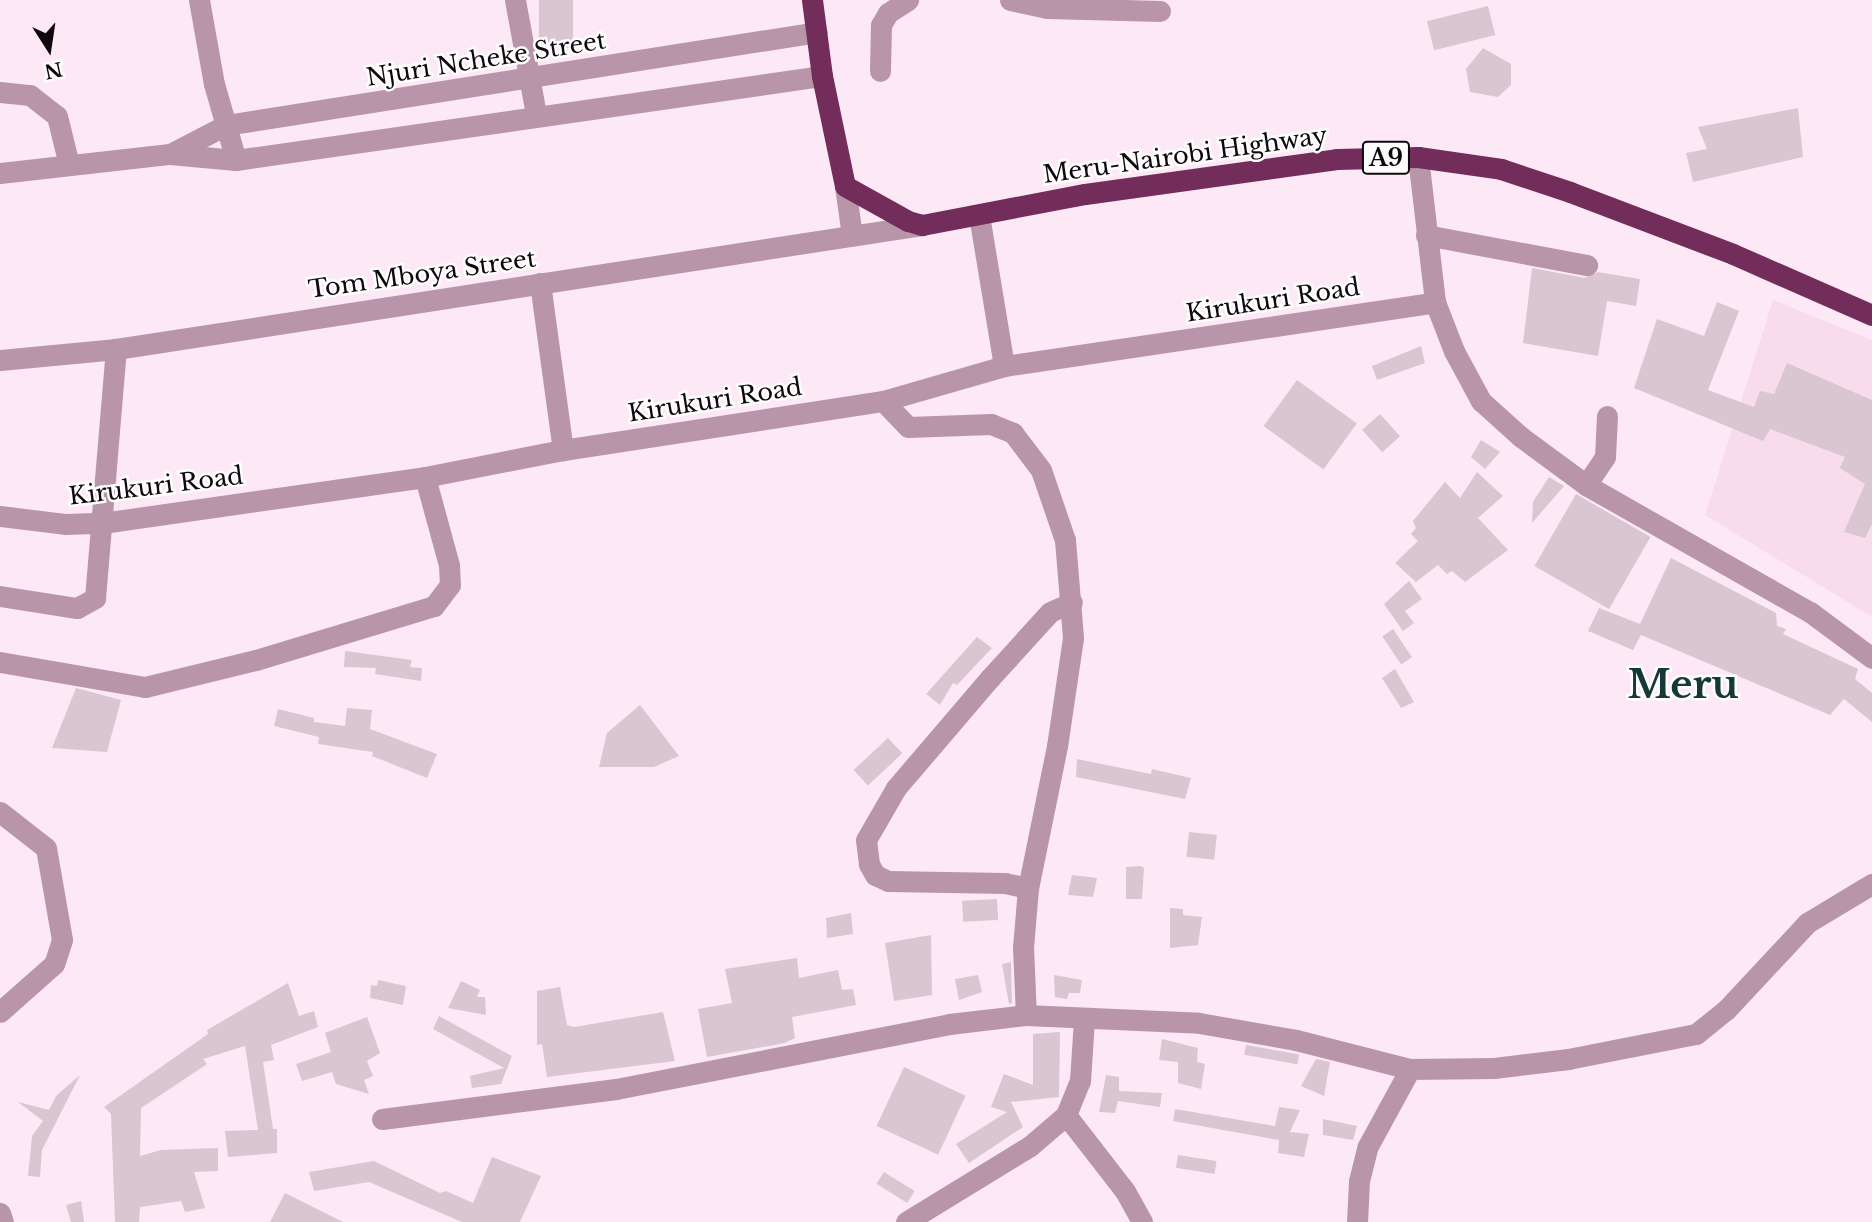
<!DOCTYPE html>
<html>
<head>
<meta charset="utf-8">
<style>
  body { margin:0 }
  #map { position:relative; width:1872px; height:1222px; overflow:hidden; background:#fde9f5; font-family:"Libre Baskerville",serif }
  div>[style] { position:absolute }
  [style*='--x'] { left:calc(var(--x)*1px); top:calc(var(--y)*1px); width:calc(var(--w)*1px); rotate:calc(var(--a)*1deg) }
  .built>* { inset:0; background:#f8dcec }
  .building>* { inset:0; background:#d9c6d1; transform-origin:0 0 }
  .minor>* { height:21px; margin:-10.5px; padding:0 10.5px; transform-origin:10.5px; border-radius:10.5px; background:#b995aa }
  .highway>* { height:21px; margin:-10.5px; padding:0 10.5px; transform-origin:10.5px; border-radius:10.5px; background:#722d5b }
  span { translate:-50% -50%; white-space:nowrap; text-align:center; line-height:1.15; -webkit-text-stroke:5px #fdfdfd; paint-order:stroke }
  .shield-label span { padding:2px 5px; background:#fdfdfd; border:2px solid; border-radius:5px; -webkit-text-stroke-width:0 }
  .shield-label { font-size:23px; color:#0f090d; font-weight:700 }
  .street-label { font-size:24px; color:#0f090d }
  .town-label { font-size:38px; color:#163837; font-weight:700 }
  .north { position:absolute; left:14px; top:14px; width:70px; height:70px; -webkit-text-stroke:5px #fdfdfd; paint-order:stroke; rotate:168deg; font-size:19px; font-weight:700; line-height:28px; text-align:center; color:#0f090d }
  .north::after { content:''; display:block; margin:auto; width:24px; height:32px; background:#0f090d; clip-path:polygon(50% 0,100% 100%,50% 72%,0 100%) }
</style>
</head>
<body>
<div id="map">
  <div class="built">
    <i style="clip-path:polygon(1773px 300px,1872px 340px,1872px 617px,1705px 515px)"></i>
  </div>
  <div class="building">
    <i style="left:539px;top:0;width:34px;height:48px"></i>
    <i style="left:1488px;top:6px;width:30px;height:63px;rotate:76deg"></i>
    <i style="clip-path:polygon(1483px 48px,1511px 64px,1511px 85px,1498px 97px,1470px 92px,1466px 69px)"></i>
    <i style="clip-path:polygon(1798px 108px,1803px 157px,1693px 182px,1686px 153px,1707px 149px,1698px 127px)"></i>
    <i style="clip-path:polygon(1532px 268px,1585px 278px,1598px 272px,1640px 279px,1636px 306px,1607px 301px,1598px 356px,1523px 343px)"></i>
    <i style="clip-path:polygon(1717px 302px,1739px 311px,1708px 390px,1754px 407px,1760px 391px,1774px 394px,1787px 363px,1872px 400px,1872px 524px,1865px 538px,1844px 532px,1865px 484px,1840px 468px,1845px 457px,1770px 429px,1763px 441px,1634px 388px,1657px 319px,1704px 336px)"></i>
    <i style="clip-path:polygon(1421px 346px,1425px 363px,1377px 380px,1372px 366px)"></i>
    <i style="left:1297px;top:380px;width:74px;height:57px;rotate:36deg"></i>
    <i style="left:1380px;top:414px;width:30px;height:24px;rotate:48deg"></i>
    <i style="clip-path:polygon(1481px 440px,1500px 452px,1485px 469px,1471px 457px)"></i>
    <i style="clip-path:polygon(1477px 472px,1503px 496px,1478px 518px,1508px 550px,1465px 582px,1452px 571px,1447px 574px,1438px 565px,1416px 582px,1395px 563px,1418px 541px,1411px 534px,1416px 528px,1413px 521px,1445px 482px,1460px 498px)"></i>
    <i style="clip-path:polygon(1549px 477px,1564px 486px,1532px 523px,1533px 502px)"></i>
    <i style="left:1576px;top:494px;width:86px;height:83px;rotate:30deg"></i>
    <i style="clip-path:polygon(1671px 558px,1776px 613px,1777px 626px,1786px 629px,1783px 634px,1858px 669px,1855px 679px,1872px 693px,1872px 722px,1844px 699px,1830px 715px,1641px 635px,1633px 650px,1588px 631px,1599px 608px,1640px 624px)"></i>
    <i style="clip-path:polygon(1409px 581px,1422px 599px,1405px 611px,1414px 623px,1403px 631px,1384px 604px)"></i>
    <i style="left:1393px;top:629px;width:34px;height:13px;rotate:56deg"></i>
    <i style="clip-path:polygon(977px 637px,992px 648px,957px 685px,953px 683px,940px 705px,926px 694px)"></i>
    <i style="clip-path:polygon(345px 651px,412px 660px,410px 667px,422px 668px,421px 681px,375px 674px,376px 668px,344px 667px)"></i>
    <i style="clip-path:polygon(1395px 669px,1414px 702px,1401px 708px,1382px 678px)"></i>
    <i style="clip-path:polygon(76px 688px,121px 700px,107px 752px,52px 748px)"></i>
    <i style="clip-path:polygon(640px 705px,679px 756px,654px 767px,599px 767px,607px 733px)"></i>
    <i style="clip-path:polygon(347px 708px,372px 710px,370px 729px,437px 754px,427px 778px,372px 756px,373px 752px,318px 744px,319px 737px,274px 726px,278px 709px,314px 718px,314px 722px,345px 726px)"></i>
    <i style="left:888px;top:738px;width:21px;height:47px;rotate:47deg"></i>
    <i style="clip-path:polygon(1077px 759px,1151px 774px,1152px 769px,1191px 778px,1185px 799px,1076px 777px)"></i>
    <i style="left:1189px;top:832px;width:28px;height:25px;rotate:6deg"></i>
    <i style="clip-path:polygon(1140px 866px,1144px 868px,1142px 899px,1126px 899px,1126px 867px)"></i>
    <i style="clip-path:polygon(1072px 875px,1097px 878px,1093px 897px,1068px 895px)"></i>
    <i style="left:997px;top:899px;width:21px;height:35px;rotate:87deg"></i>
    <i style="clip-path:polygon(1170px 908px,1183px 909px,1183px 915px,1202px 917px,1198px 945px,1170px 948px)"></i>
    <i style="clip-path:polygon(851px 913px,853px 934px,827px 938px,826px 918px)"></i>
    <i style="clip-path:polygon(931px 935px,932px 995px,894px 1001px,885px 943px)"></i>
    <i style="clip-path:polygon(797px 958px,799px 978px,838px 970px,842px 990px,853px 989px,856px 1005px,792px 1017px,795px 1038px,785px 1043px,707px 1057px,698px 1009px,732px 1003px,725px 969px)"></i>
    <i style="clip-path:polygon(1011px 962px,1012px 1003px,1009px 1004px,1002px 964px)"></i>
    <i style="clip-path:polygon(978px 975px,982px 992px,959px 1000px,955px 979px)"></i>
    <i style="clip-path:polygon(1054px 975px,1082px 980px,1080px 993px,1069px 993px,1067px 999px,1055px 997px)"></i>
    <i style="clip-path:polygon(378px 980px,406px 986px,403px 1005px,370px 998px,371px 985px,377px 986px)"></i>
    <i style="clip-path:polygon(461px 981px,480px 990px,477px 997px,485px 997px,486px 1015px,448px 1008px)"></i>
    <i style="clip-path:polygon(288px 983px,299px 1016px,314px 1011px,318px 1027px,271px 1045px,274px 1060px,263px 1062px,273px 1129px,277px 1129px,277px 1153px,228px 1157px,225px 1131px,258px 1130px,245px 1046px,203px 1059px,207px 1064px,141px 1108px,140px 1156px,161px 1150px,218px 1148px,218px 1171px,194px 1172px,205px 1208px,185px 1212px,181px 1201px,140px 1207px,139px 1222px,115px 1222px,111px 1114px,104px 1107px,208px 1034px,207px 1030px)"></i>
    <i style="clip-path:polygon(560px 987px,567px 1025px,574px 1027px,663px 1012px,675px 1061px,547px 1077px,542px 1044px,537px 1045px,537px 991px)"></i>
    <i style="clip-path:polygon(439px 1016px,512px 1056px,501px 1084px,472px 1088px,470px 1076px,504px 1068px,433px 1029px)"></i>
    <i style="clip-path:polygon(367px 1017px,380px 1053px,367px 1061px,373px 1076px,364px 1080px,369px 1094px,336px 1084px,332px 1072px,302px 1081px,296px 1064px,331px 1052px,325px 1033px)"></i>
    <i style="clip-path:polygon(1060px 1032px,1059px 1097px,1011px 1102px,1023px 1127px,969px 1163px,956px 1144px,1007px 1112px,991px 1107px,1004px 1074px,1033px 1085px,1033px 1034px)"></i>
    <i style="clip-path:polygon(1162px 1039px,1198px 1048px,1197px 1062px,1205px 1064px,1201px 1089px,1178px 1083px,1178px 1062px,1159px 1060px)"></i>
    <i style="left:1246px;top:1045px;width:54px;height:10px;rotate:10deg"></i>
    <i style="clip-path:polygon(1316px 1059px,1330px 1062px,1324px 1096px,1301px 1086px)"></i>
    <i style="left:904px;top:1067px;width:68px;height:65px;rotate:25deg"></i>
    <i style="clip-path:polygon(80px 1075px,42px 1150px,40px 1177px,28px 1176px,32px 1136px,43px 1121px,18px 1102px,49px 1110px,56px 1096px)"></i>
    <i style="clip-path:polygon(1106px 1075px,1119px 1077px,1119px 1091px,1162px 1093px,1160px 1107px,1118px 1101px,1115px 1113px,1099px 1112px)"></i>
    <i style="clip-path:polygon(1279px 1107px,1300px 1110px,1290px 1132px,1309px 1134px,1304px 1157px,1278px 1153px,1279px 1140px,1173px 1121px,1175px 1109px,1275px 1126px)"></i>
    <i style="clip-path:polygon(1323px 1119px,1357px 1126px,1353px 1140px,1323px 1135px)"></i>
    <i style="left:1178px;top:1155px;width:39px;height:13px;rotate:9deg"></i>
    <i style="clip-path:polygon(492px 1157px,541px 1176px,520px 1222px,462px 1222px,369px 1182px,314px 1191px,309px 1172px,374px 1161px,440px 1193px,446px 1191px,473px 1203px)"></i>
    <i style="left:884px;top:1172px;width:36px;height:14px;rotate:32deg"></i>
    <i style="clip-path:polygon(285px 1193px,343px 1222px,270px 1222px)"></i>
    <i style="clip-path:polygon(81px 1201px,84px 1222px,71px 1222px,66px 1205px)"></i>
  </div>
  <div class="minor">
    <i style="--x:199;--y:0;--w:85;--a:79.9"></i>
    <i style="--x:214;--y:84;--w:79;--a:73.9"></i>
    <i style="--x:515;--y:0;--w:116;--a:79.6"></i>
    <i style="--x:1010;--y:0;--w:38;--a:12"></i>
    <i style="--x:1047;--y:8;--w:113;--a:1.5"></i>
    <i style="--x:880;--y:71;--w:46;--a:-88.8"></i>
    <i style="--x:881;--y:25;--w:14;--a:-60"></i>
    <i style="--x:888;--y:13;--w:24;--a:-33"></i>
    <i style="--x:0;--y:92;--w:30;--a:6"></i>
    <i style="--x:30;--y:95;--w:34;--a:38"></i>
    <i style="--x:57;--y:116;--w:50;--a:76.2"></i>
    <i style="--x:170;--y:154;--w:63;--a:-27.4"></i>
    <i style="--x:226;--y:125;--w:598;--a:-8.94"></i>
    <i style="--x:1418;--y:157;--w:146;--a:83.3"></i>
    <i style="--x:1435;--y:302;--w:53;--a:68.8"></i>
    <i style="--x:1454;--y:351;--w:57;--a:61.6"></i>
    <i style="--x:1481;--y:401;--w:54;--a:42"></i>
    <i style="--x:1521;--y:437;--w:81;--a:36.4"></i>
    <i style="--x:1586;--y:485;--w:257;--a:29.6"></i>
    <i style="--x:1810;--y:612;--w:77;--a:36.6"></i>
    <i style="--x:0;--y:173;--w:171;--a:-6.4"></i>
    <i style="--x:170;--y:154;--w:66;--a:5.2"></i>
    <i style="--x:236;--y:160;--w:592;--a:-8.16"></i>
    <i style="--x:845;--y:186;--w:50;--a:82"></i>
    <i style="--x:979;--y:215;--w:153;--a:80.6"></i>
    <i style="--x:1426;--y:235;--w:164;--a:10.6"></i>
    <i style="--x:540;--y:283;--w:169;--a:82.2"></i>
    <i style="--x:0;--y:360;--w:117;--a:-5.4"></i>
    <i style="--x:116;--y:349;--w:815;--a:-8.75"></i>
    <i style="--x:883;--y:401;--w:36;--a:46"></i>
    <i style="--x:908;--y:427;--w:83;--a:-2.1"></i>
    <i style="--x:991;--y:424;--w:24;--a:22"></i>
    <i style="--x:1013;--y:433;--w:46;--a:52.9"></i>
    <i style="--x:1041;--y:470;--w:74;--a:71.1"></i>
    <i style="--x:1065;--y:540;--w:98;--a:85.3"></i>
    <i style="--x:1073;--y:638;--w:109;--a:98.4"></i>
    <i style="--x:1057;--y:746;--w:145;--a:101.5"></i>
    <i style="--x:1028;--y:888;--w:59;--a:94.8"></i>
    <i style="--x:1023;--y:947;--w:68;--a:87.5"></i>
    <i style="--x:1586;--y:485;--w:34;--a:-56"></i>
    <i style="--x:1605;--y:457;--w:41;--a:-87.2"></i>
    <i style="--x:0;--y:516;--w:65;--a:7"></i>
    <i style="--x:65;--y:524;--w:37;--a:-2"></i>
    <i style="--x:102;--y:523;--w:326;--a:-8.1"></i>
    <i style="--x:425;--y:477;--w:141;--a:-11.1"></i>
    <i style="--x:563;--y:450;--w:324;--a:-8.7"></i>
    <i style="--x:883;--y:401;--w:126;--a:-16.1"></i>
    <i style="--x:1004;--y:366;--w:436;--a:-8.4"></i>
    <i style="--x:0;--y:596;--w:78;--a:8.9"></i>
    <i style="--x:77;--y:608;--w:21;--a:-29"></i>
    <i style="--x:95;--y:598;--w:250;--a:-85.2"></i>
    <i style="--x:0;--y:662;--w:147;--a:9.8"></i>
    <i style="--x:145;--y:687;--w:114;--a:-13.7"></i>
    <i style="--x:256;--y:660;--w:186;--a:-16.9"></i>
    <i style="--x:434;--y:606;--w:26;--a:-53"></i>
    <i style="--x:450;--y:585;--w:20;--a:-93"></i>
    <i style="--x:449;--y:565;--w:91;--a:-105.3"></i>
    <i style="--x:0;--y:812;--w:58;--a:38"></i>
    <i style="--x:46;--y:848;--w:93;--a:80.1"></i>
    <i style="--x:62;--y:940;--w:25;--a:108"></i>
    <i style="--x:54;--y:964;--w:72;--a:138.4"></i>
    <i style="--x:1028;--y:888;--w:24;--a:-168"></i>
    <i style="--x:1005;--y:883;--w:117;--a:-179"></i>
    <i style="--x:888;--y:881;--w:14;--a:-155"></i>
    <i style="--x:875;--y:875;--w:13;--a:-119"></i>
    <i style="--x:869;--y:864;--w:24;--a:-97"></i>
    <i style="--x:866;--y:840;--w:60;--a:-60"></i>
    <i style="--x:896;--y:788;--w:145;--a:-49.5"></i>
    <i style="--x:990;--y:678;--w:89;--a:-47.7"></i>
    <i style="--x:1050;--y:612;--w:24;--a:-24"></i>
    <i style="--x:1066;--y:1115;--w:96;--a:52.2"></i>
    <i style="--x:1125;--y:1191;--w:35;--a:61"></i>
    <i style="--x:382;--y:1119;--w:236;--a:-7.3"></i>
    <i style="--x:616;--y:1089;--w:339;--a:-11"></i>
    <i style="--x:949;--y:1024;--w:78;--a:-6.7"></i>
    <i style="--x:1026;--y:1015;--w:173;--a:2.6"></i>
    <i style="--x:1199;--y:1023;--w:98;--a:9.9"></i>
    <i style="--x:1296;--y:1040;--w:118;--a:14.3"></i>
    <i style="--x:1410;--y:1069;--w:84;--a:-0.7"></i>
    <i style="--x:1494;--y:1068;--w:75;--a:-6.9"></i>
    <i style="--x:1568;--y:1059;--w:130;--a:-11.1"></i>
    <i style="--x:1696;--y:1034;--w:38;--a:-39"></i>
    <i style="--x:1726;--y:1010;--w:119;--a:-47"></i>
    <i style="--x:1807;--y:923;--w:76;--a:-31"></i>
    <i style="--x:0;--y:1213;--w:9;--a:72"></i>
    <i style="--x:906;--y:1222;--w:145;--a:-31.5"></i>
    <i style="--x:1030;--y:1146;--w:48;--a:-40.7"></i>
    <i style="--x:1066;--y:1115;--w:37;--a:-68"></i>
    <i style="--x:1080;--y:1081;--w:62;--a:-86.3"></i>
    <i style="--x:1357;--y:1222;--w:41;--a:-87.2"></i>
    <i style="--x:1359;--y:1181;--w:36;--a:-76"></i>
    <i style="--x:1368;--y:1146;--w:88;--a:-61.4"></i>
  </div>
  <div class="highway">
    <i style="--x:812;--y:0;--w:77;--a:82.5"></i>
    <i style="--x:822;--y:76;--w:112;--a:78.2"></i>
    <i style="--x:845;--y:186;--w:72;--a:29.1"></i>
    <i style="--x:908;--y:221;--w:15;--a:16"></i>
    <i style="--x:922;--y:225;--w:166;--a:-10.8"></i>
    <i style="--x:1085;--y:194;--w:254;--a:-7.9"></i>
    <i style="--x:1337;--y:159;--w:81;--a:-1.4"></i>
    <i style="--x:1418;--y:157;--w:84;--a:8.2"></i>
    <i style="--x:1501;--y:169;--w:73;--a:18.4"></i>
    <i style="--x:1570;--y:192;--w:174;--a:20.8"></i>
    <i style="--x:1733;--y:254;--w:152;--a:23.7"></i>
  </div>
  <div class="shield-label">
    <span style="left:1386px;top:158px">A9</span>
  </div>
  <div class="street-label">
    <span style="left:486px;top:59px;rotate:-9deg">Njuri Ncheke Street</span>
    <span style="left:1185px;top:155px;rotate:-8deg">Meru-Nairobi Highway</span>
    <span style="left:422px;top:274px;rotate:-8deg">Tom Mboya Street</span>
    <span style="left:1273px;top:300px;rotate:-9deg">Kirukuri Road</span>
    <span style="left:715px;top:400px;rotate:-9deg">Kirukuri Road</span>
    <span style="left:156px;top:486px;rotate:-7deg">Kirukuri Road</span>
  </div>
  <div class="town-label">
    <span style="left:1683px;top:685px">Meru</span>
  </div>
  <div class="north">N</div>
</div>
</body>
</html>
